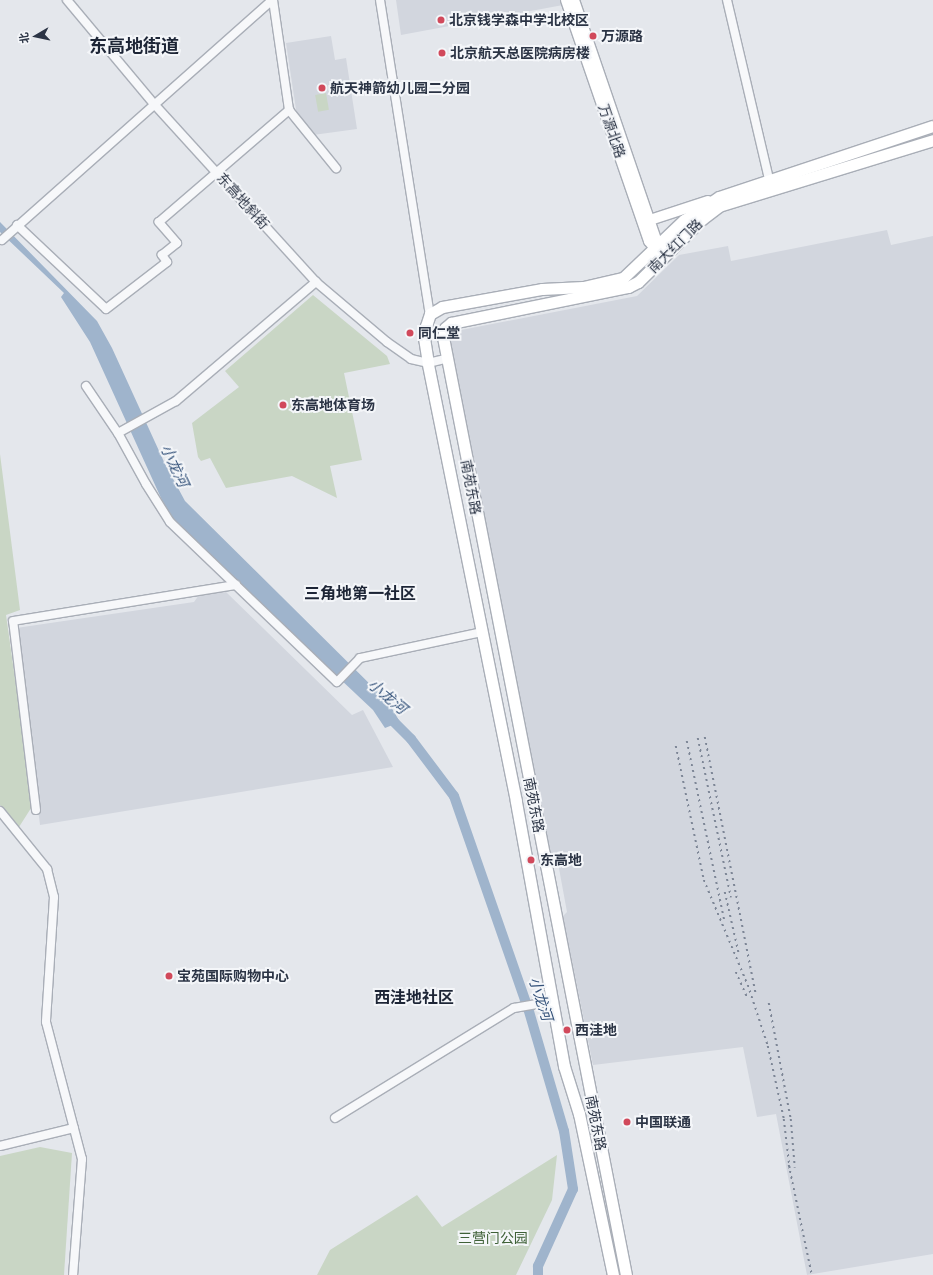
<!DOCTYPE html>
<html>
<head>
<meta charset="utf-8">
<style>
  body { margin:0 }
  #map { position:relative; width:933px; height:1275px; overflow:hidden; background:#e4e7ec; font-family:"DM Sans","Noto Sans SC",sans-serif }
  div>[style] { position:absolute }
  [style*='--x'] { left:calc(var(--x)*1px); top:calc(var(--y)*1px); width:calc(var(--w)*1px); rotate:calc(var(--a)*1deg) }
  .built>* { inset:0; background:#d2d6de }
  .green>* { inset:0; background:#c9d6c5; transform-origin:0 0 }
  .water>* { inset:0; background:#9fb4cc }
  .river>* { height:10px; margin:-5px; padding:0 5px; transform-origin:5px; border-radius:5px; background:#9fb4cc }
  .roads { filter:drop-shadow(1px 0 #a9aeb7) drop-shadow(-1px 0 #a9aeb7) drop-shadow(0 1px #a9aeb7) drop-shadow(0 -1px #a9aeb7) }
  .minor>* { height:8px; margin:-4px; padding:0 4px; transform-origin:4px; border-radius:4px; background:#f7f8fa }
  .major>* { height:10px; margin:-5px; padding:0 5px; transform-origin:5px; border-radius:5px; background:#fff }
  .highway>* { height:11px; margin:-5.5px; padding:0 5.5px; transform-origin:5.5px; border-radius:5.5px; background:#fff }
  .rail>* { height:1.5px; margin-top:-0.75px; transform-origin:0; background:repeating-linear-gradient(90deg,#7d8696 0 2px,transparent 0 6px) }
  .dots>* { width:11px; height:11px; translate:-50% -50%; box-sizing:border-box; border:2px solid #f4f6f9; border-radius:50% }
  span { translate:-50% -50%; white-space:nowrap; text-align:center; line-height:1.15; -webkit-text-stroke:4px #f4f6f9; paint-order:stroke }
  .poi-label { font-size:14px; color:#2b3445; font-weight:700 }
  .left { translate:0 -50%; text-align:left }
  .street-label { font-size:14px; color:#2b3445 }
  .park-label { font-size:14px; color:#3f6138 }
  .water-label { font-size:15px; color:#34527a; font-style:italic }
  .quarter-label { font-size:16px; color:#1d2536; font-weight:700 }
  .district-label { font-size:18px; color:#1d2536; font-weight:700 }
  .north { position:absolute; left:16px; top:16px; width:40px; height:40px; -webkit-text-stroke:3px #f4f6f9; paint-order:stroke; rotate:261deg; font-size:11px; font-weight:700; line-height:16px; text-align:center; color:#2b3445 }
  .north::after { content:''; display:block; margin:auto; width:14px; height:18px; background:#2b3445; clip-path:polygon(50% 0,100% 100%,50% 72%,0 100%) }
</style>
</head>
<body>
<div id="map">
  <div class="built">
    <i style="clip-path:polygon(396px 0,561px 0,563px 5px,401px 35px)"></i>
    <i style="clip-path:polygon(331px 36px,335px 60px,346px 58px,357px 129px,313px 135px,297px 116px,286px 43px)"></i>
    <i style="clip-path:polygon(887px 230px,891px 245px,933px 236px,933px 1254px,807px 1275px,776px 1114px,757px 1117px,743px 1047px,593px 1065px,563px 916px,567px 912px,558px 863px,552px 860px,449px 341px,451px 335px,456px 331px,637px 296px,679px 255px,728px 246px,731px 261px)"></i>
    <i style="clip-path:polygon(226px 592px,352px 715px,363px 710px,393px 767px,40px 825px,16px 628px,194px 602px,199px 595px)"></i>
  </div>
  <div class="green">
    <i style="left:326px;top:93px;width:17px;height:11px;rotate:80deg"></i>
    <i style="clip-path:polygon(313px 295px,387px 356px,390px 364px,344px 373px,362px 460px,330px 466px,337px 498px,292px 476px,226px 488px,210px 458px,201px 461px,198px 457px,192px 423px,239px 387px,225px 371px)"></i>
    <i style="clip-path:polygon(0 454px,20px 610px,6px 615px,33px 805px,19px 827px,0 805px)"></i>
    <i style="clip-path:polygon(40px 1147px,72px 1153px,64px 1275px,0 1275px,0 1156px)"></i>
    <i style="clip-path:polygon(557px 1155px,552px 1200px,516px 1275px,317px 1275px,330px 1250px,417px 1195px,442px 1227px)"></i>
  </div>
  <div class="water">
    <i style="clip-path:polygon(0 222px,97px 321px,112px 348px,165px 464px,185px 501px,388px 702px,400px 722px,385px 728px,373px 710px,171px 520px,90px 342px,61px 297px,64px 293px,0 232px)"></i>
  </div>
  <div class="river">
    <i style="--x:387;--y:715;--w:34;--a:45"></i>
    <i style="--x:411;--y:739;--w:71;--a:53"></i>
    <i style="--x:454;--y:796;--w:225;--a:70.8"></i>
    <i style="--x:528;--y:1008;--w:128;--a:73.7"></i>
    <i style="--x:564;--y:1131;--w:59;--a:81.2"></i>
    <i style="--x:573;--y:1189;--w:85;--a:114.4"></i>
    <i style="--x:538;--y:1266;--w:9;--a:90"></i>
  </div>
  <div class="roads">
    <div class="minor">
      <i style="--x:67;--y:0;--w:136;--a:50.1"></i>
      <i style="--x:154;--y:104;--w:241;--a:47.7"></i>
      <i style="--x:316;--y:282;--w:93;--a:40.2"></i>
      <i style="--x:387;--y:342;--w:29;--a:35"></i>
      <i style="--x:411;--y:359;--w:17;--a:13"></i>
      <i style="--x:428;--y:363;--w:18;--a:-13"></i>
      <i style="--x:273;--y:0;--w:111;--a:81.7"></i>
      <i style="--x:289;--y:110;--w:75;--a:51"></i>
      <i style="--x:380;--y:0;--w:318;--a:81"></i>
      <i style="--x:727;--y:0;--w:184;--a:76.8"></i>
      <i style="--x:17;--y:225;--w:122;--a:43.3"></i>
      <i style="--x:106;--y:309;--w:77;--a:-37.6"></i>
      <i style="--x:167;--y:262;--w:9;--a:-126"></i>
      <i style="--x:162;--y:255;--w:19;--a:-39"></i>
      <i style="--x:177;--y:243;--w:28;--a:-131"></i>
      <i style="--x:159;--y:222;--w:172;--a:-40.7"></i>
      <i style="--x:2;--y:240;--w:361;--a:-41.6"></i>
      <i style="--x:86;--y:386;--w:57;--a:55.8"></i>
      <i style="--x:118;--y:433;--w:58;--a:61.2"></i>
      <i style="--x:146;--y:484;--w:45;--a:57.7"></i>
      <i style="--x:170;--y:522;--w:231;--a:43.8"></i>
      <i style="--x:337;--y:682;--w:33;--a:-46"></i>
      <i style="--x:360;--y:658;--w:125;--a:-12"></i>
      <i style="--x:118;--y:433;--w:66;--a:-28.9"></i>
      <i style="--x:176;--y:401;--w:184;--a:-40.4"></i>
      <i style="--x:36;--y:810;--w:190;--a:-96.9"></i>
      <i style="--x:13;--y:621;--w:226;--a:-9.2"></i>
      <i style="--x:0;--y:811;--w:75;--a:51"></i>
      <i style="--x:47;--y:869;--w:29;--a:76"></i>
      <i style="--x:54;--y:897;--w:125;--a:93.7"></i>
      <i style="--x:46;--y:1022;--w:142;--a:75.3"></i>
      <i style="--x:82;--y:1159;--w:116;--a:94.4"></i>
      <i style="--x:335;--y:1118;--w:210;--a:-31.6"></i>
      <i style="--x:514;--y:1008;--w:39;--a:-10"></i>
      <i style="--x:0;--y:1146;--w:76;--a:-13.7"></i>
    </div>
    <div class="major">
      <i style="--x:566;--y:0;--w:255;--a:71"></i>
      <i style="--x:649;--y:241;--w:22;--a:51"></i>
      <i style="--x:574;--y:0;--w:259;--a:71.1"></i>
      <i style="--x:658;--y:245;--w:7;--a:45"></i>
      <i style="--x:650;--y:220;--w:61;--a:-18.1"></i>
    </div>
    <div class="highway">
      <i style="--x:613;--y:1275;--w:165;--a:-101.9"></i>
      <i style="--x:579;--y:1114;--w:50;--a:-107.4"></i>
      <i style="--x:564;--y:1066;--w:269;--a:-100.3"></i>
      <i style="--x:516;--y:801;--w:447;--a:-101.4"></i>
      <i style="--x:428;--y:363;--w:25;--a:-99"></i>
      <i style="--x:424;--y:338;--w:12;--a:-81"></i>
      <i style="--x:426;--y:326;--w:13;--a:-72"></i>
      <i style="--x:430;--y:314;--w:14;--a:-30"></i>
      <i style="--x:442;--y:307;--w:102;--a:-10.2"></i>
      <i style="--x:542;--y:289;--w:41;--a:-2.8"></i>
      <i style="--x:583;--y:287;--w:41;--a:-12.7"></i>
      <i style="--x:623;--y:278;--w:84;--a:-43.6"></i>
      <i style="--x:684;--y:220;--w:42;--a:-33.3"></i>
      <i style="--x:719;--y:197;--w:225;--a:-18.4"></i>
      <i style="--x:626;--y:1275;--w:956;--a:-101.04"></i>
      <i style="--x:443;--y:337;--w:9;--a:-77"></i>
      <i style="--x:445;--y:328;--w:8;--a:-40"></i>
      <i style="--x:451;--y:323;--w:181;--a:-11.5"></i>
      <i style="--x:628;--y:287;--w:11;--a:-27"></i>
      <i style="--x:638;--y:282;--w:90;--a:-44.5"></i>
      <i style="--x:702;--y:219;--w:21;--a:-37"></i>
      <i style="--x:719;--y:206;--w:224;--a:-17.1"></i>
    </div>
  </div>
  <div class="rail">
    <i style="--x:705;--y:737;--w:262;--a:78.8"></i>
    <i style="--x:698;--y:738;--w:163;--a:78.3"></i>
    <i style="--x:687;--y:741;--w:186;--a:78.2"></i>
    <i style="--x:676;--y:746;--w:137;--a:78.2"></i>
    <i style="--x:704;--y:880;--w:114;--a:67.3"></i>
    <i style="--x:748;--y:985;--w:64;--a:71.8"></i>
    <i style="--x:768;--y:1046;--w:75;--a:77.6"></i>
    <i style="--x:784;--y:1119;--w:51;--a:83.3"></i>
    <i style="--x:725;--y:892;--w:64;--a:77.3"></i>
    <i style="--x:736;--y:972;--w:27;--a:66"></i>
    <i style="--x:769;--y:1003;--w:118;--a:79.3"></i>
    <i style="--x:791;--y:1119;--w:49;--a:85.3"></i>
    <i style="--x:789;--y:1165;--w:112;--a:78.2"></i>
  </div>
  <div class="dots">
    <i style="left:441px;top:20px;background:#d1495b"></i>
    <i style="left:593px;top:36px;background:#d1495b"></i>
    <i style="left:442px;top:53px;background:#d1495b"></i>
    <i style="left:322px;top:88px;background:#d1495b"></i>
    <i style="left:410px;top:333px;background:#d1495b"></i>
    <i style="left:283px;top:405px;background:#d1495b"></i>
    <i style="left:531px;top:860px;background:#d1495b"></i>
    <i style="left:169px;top:976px;background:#d1495b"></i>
    <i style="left:567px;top:1030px;background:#d1495b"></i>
    <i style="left:627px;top:1122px;background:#d1495b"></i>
  </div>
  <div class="poi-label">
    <span class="left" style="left:449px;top:20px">北京钱学森中学北校区</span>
    <span class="left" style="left:601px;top:36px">万源路</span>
    <span class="left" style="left:450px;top:53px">北京航天总医院病房楼</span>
    <span class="left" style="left:330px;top:88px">航天神箭幼儿园二分园</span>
    <span class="left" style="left:418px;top:333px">同仁堂</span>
    <span class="left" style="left:291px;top:405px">东高地体育场</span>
    <span class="left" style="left:540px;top:860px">东高地</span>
    <span class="left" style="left:177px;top:976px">宝苑国际购物中心</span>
    <span class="left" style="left:575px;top:1030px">西洼地</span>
    <span class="left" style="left:635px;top:1122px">中国联通</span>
  </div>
  <div class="street-label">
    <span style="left:612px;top:131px;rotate:71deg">万源北路</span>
    <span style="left:243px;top:201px;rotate:48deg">东高地斜街</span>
    <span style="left:675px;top:246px;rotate:-45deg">南大红门路</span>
    <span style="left:471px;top:487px;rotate:79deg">南苑东路</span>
    <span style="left:534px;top:805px;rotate:79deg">南苑东路</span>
    <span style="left:596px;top:1123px;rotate:79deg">南苑东路</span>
  </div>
  <div class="park-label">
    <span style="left:493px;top:1238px">三营门公园</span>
  </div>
  <div class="water-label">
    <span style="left:174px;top:466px;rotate:65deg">小龙河</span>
    <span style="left:387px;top:697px;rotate:40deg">小龙河</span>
    <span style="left:540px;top:999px;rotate:72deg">小龙河</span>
  </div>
  <div class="quarter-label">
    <span style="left:360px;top:594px">三角地第一社区</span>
    <span style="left:414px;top:998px">西洼地社区</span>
  </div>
  <div class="district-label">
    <span style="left:134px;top:46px">东高地街道</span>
  </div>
  <div class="north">北</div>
</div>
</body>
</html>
